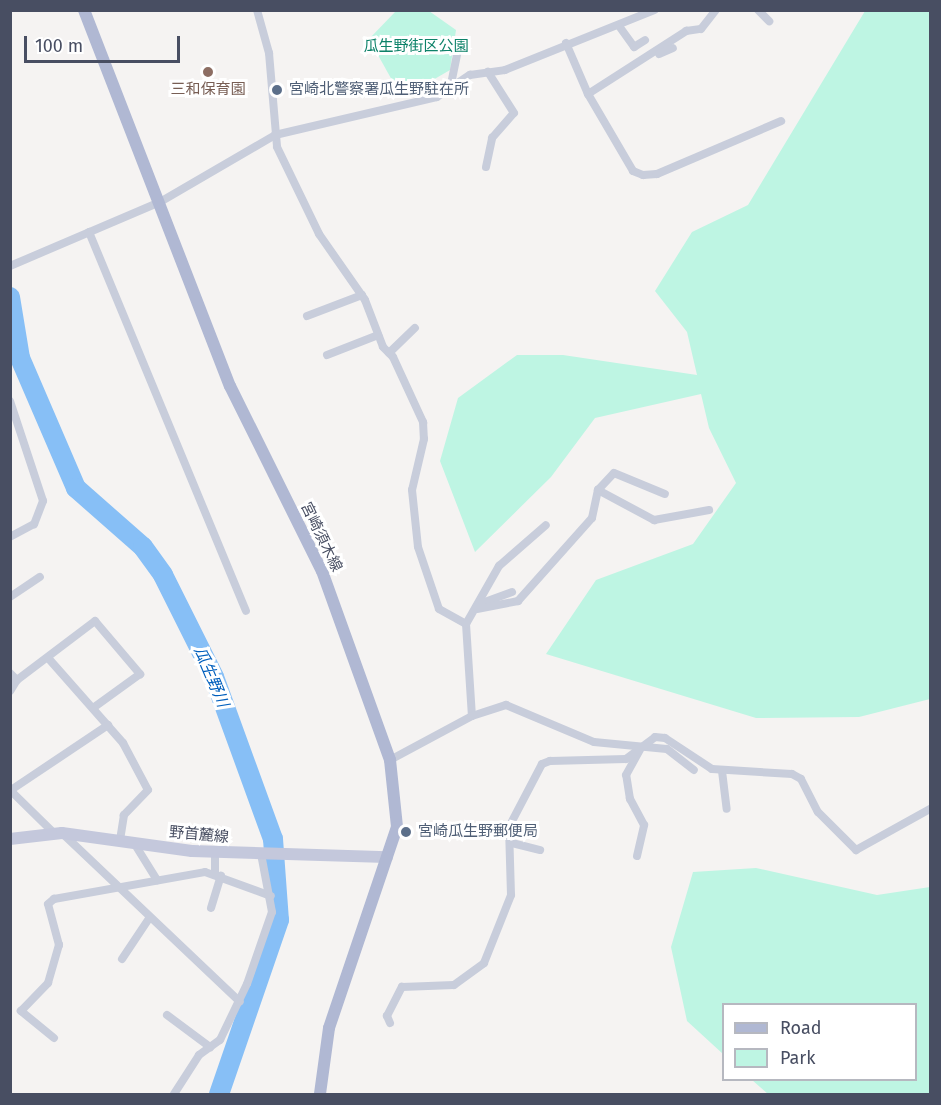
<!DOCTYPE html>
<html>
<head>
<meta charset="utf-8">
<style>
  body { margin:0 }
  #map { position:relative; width:941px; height:1105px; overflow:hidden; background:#f5f3f2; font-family:"Fira Sans","Noto Sans JP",sans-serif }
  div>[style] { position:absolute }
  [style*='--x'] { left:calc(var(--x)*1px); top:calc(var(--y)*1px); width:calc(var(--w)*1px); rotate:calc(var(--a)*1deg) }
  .green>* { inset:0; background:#bef5e3 }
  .river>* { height:20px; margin:-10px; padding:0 10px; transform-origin:10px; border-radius:10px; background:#87bff6 }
  .minor>* { height:8px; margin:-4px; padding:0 4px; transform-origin:4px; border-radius:4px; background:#c8cddb }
  .secondary>* { height:12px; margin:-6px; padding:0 6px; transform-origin:6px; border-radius:6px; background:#c4c8dc }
  .primary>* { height:12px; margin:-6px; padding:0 6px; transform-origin:6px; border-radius:6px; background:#b0b8d3 }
  .dots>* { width:16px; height:16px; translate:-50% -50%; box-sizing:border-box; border:3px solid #fff; border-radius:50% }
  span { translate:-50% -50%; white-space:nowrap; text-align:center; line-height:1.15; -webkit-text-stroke:6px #fff; paint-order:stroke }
  .park-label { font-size:15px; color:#0d8269 }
  .education-label { font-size:15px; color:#785e54 }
  .service-label { font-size:15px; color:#4e5e75 }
  .left { translate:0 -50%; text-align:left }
  .street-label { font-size:15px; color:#484e62 }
  .water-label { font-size:16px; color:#005fbd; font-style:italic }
  .frame { position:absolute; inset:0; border:12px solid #484e62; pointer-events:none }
  .legend { position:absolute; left:722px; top:1003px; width:195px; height:78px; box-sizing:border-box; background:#fff; border:2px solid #b6b8c0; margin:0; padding:8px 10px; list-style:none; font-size:18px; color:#484e62 }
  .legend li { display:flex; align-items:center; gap:12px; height:30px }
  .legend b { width:30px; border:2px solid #b6b8c0 }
  .scale { position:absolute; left:24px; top:36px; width:156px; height:27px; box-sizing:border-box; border:3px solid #484e62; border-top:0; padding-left:8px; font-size:18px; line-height:21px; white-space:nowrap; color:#484e62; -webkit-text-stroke:4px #fff; paint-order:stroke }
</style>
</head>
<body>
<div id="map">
  <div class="green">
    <i style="clip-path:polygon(396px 11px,429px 11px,456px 30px,450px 70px,402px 98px,369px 39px)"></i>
    <i style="clip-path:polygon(865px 11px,930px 11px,930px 699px,859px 717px,756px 718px,546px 654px,596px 580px,693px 544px,736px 483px,709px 428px,701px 394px,595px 418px,551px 477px,475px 552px,440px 461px,458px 398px,517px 355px,563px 355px,697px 375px,687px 332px,655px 291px,692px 232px,748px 205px)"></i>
    <i style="clip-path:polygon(756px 868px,877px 895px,930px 887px,930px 1094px,768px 1094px,752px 1080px,916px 1080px,916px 1004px,724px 1004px,723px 1054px,687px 1021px,671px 947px,693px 872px)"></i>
  </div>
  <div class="river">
    <i style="--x:10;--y:297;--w:62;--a:80.7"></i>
    <i style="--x:20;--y:358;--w:142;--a:66.7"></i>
    <i style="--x:76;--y:488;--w:89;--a:41.4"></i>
    <i style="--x:143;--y:547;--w:34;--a:54"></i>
    <i style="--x:163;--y:575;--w:114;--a:63.4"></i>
    <i style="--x:214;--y:677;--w:172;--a:70"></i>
    <i style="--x:273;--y:839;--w:81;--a:85.8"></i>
    <i style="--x:279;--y:920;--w:184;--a:109"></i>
  </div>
  <div class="minor">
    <i style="--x:257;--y:10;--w:45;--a:74.4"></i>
    <i style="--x:269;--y:53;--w:94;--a:85.1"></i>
    <i style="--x:277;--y:147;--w:97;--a:64.2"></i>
    <i style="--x:319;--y:234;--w:80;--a:55.1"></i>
    <i style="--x:365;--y:300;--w:50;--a:69"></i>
    <i style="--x:383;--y:347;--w:14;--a:45"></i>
    <i style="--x:393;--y:357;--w:72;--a:65.2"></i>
    <i style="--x:423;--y:422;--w:17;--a:87"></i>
    <i style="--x:424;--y:439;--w:52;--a:103.2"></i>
    <i style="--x:412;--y:490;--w:57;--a:84"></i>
    <i style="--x:418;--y:547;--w:65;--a:71.3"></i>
    <i style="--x:439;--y:609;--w:31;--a:29"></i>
    <i style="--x:466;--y:624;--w:92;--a:86.3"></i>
    <i style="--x:758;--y:10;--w:16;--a:45"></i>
    <i style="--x:619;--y:26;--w:26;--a:54"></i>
    <i style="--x:634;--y:47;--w:13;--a:-32"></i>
    <i style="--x:566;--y:43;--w:56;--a:66.7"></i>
    <i style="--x:588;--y:94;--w:117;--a:-32.7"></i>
    <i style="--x:686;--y:31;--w:15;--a:-8"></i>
    <i style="--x:701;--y:29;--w:24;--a:-52"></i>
    <i style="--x:659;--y:54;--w:15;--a:-23"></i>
    <i style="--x:450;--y:89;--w:45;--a:-78.4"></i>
    <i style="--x:588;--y:94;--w:89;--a:59.7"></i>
    <i style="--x:633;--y:171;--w:11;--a:22"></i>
    <i style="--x:643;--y:175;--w:14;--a:-4"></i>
    <i style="--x:657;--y:174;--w:135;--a:-23.1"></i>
    <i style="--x:486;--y:167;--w:30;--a:-78"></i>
    <i style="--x:492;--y:138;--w:33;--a:-49"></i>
    <i style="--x:514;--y:113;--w:49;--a:-122.4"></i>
    <i style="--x:89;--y:232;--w:410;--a:67.5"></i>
    <i style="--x:10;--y:266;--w:163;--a:-23.1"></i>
    <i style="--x:160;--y:202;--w:133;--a:-30.2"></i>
    <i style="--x:275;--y:135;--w:166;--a:-13.2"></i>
    <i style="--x:437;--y:97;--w:40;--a:-34"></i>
    <i style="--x:470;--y:75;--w:35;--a:-8"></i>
    <i style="--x:505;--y:70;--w:161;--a:-21.9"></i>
    <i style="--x:307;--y:316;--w:59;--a:-20.9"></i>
    <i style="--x:389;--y:353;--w:36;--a:-44"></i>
    <i style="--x:327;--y:355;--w:55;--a:-21.4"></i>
    <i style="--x:10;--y:401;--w:105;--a:71.7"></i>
    <i style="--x:43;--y:501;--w:25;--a:111"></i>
    <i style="--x:34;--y:524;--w:27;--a:152"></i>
    <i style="--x:598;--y:490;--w:64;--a:28.2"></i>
    <i style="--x:654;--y:520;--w:56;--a:-10.3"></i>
    <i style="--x:10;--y:597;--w:36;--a:-34"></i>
    <i style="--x:482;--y:603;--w:32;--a:-20"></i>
    <i style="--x:477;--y:609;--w:42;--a:-11"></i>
    <i style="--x:518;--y:601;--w:111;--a:-48.3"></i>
    <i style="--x:592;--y:518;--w:29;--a:-78"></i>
    <i style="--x:598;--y:490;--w:23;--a:-47"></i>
    <i style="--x:614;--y:473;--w:55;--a:22.4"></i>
    <i style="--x:466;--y:624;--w:67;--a:-60.4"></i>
    <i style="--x:499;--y:566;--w:62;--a:-41.1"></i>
    <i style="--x:49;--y:659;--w:112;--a:48.6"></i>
    <i style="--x:123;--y:743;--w:53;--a:62"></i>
    <i style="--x:148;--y:790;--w:35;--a:134"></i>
    <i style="--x:124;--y:815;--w:26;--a:99"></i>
    <i style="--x:10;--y:673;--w:10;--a:45"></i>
    <i style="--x:17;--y:680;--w:13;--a:122"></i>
    <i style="--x:17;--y:680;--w:98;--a:-37.1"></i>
    <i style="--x:95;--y:621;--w:70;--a:49.7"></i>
    <i style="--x:140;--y:674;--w:58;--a:144.1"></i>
    <i style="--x:390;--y:760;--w:93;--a:-28.2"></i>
    <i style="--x:472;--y:716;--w:36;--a:-18"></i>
    <i style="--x:506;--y:705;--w:95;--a:22.8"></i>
    <i style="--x:594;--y:742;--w:73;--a:5.5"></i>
    <i style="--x:667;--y:749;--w:34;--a:38"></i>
    <i style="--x:722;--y:771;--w:38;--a:83"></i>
    <i style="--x:10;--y:790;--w:63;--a:44.4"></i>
    <i style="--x:11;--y:790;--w:117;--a:-33.8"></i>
    <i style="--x:62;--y:833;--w:245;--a:43.5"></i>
    <i style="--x:134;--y:843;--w:44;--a:58.1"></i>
    <i style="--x:512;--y:843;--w:29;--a:14"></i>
    <i style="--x:637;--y:856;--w:32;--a:-77"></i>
    <i style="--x:644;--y:825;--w:30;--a:-118"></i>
    <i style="--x:630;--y:799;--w:24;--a:-99"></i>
    <i style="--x:626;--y:775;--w:29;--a:-61"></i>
    <i style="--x:215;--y:875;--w:23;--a:-90"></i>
    <i style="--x:211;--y:908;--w:34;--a:-73"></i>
    <i style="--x:122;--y:959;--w:50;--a:-56.3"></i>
    <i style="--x:167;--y:1015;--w:54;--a:36.7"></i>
    <i style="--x:390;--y:1023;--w:8;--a:-113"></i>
    <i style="--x:387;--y:1016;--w:33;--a:-63"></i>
    <i style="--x:402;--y:987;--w:52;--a:-2.2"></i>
    <i style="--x:454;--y:985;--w:37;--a:-36"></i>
    <i style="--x:484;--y:963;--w:73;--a:-68.3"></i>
    <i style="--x:511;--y:895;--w:68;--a:-91.7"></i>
    <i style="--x:509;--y:827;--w:71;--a:-62.4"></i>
    <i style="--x:542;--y:764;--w:9;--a:-21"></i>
    <i style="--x:550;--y:761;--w:76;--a:-1.5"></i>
    <i style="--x:626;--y:759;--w:36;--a:-37"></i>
    <i style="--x:655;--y:737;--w:10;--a:6"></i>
    <i style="--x:665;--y:738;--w:56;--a:33.4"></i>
    <i style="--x:712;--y:769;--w:80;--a:3.6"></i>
    <i style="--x:792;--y:774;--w:10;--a:29"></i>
    <i style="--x:801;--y:779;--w:37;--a:63"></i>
    <i style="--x:818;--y:812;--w:54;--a:45"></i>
    <i style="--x:856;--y:850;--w:85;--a:-29"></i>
    <i style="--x:54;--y:1038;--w:43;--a:-140.7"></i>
    <i style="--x:21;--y:1011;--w:39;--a:-46"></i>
    <i style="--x:48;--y:983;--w:40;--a:-74"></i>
    <i style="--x:59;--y:945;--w:42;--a:-105"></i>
    <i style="--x:48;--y:904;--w:8;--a:-40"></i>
    <i style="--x:54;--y:899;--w:153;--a:-10.1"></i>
    <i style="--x:205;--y:872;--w:70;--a:20"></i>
    <i style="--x:174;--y:1094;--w:46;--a:-57.3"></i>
    <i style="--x:199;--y:1055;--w:26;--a:-36"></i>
    <i style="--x:220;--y:1040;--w:62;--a:-64.3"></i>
    <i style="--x:247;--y:984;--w:76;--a:-70.9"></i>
    <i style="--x:272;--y:912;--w:59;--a:-100.7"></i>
  </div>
  <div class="secondary">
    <i style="--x:10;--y:839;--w:52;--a:-6.6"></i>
    <i style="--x:62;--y:833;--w:131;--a:7.9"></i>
    <i style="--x:192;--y:851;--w:195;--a:1.8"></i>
  </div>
  <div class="primary">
    <i style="--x:84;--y:10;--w:403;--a:68.8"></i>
    <i style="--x:230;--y:386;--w:207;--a:63.6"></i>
    <i style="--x:322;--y:571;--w:201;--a:70.2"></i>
    <i style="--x:390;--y:760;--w:67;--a:84"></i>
    <i style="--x:397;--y:827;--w:212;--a:108.7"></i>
    <i style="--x:329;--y:1028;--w:67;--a:97.8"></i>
  </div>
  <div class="dots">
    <i style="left:208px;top:72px;background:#8d6e63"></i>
    <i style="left:277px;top:90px;background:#5c6f8a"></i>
    <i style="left:406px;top:832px;background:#5c6f8a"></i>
  </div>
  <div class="park-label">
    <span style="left:416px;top:47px">瓜生野街区公園</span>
  </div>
  <div class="education-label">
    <span style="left:208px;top:90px">三和保育園</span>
  </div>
  <div class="service-label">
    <span class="left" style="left:289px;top:90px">宮崎北警察署瓜生野駐在所</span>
    <span class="left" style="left:418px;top:832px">宮崎瓜生野郵便局</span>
  </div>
  <div class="street-label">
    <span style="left:321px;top:537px;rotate:64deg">宮崎須木線</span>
    <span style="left:199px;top:835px;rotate:5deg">野首麓線</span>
  </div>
  <div class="water-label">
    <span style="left:211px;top:677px;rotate:67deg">瓜生野川</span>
  </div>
  <div class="frame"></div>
  <ul class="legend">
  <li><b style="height:8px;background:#b0b8d3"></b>Road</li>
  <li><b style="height:16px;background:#bef5e3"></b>Park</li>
  </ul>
  <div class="scale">100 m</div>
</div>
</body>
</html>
